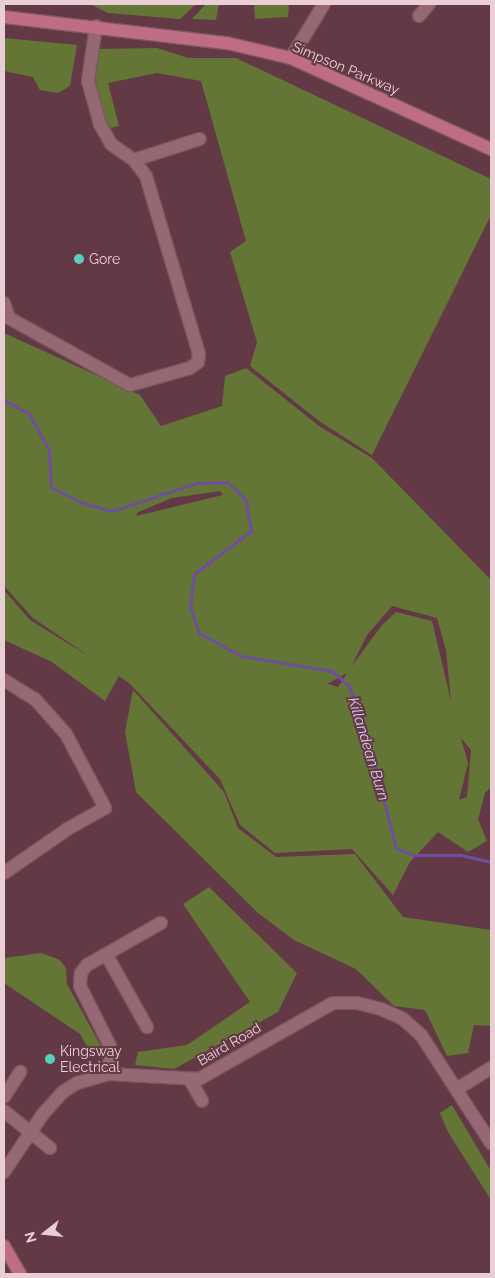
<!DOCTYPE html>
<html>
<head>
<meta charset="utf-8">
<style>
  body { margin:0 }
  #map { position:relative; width:495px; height:1278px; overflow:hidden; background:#633945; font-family:Raleway,sans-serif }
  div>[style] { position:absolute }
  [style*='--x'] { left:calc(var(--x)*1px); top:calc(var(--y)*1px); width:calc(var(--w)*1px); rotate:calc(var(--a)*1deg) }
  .green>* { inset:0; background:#647636 }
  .stream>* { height:3px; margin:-1.5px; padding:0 1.5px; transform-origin:1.5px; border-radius:1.5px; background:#704e9d }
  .roads { filter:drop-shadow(1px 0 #7a5761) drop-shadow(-1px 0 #7a5761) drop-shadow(0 1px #7a5761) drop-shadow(0 -1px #7a5761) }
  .minor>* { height:12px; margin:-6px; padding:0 6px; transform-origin:6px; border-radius:6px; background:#966874 }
  .major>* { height:12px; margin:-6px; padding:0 6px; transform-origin:6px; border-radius:6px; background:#be6d85 }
  .dots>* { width:14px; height:14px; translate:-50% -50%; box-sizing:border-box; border:2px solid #633945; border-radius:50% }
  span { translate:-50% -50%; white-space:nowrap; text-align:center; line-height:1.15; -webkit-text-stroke:4px #633945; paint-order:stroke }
  .street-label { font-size:14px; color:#e9ced5 }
  .poi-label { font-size:14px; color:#e9ced5 }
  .left { translate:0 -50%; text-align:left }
  .water-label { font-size:15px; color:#dac9f5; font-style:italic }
  .frame { position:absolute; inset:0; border:5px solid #e9ced5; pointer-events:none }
  .north { position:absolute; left:20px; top:1208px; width:50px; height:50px; -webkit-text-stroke:4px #633945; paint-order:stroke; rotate:254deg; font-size:14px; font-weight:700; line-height:20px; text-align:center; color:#e9ced5 }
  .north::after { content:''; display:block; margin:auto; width:18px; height:22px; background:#e9ced5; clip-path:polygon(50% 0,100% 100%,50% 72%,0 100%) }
</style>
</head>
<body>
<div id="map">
  <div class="green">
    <i style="clip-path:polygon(90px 4px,196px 4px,180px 19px,108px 13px)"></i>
    <i style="clip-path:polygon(206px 4px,219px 4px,216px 20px,192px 19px)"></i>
    <i style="clip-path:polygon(254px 4px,289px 4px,288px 17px,255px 19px)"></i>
    <i style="clip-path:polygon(4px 38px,77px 45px,70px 86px,58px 93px,40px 90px,33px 77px,4px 71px)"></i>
    <i style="clip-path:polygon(157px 48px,188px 58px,236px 58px,491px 179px,491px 215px,372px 455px,319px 421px,250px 366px,257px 342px,230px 252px,246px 241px,201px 81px,157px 73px,108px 83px,119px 126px,106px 129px,94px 74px,99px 49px)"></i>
    <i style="clip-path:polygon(evenodd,4px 333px,140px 395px,161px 426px,222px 406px,225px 376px,246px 368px,319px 426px,372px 458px,491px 580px,491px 787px,485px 793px,478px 819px,487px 841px,468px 852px,438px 832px,410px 862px,393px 895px,352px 849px,275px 853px,240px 825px,220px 779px,129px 683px,119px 676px,105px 701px,52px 662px,4px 640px,4px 590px,30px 620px,90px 657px,33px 618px,4px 586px,4px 333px,220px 491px,223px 495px,136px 516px,138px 512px,172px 498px,220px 491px,4px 333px,392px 606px,437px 618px,446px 650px,451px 701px,432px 621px,396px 612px,382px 625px,351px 667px,367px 635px,392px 606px,4px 333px,347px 673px,338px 687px,328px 684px,327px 684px,347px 673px,4px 333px,461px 738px,471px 750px,467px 797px,459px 800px,468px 763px,461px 738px)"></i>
    <i style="clip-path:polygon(133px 690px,224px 792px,238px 828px,276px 857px,355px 854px,403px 917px,491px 930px,491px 1026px,474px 1025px,468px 1053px,447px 1056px,425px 1010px,394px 1006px,356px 969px,294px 940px,258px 913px,136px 792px,125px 732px)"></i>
    <i style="clip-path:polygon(209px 887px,297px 973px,278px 1012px,174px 1069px,135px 1065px,138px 1052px,187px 1045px,250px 1002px,183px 904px)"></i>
    <i style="clip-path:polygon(41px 953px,60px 960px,66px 968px,67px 984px,102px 1048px,92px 1056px,80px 1034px,4px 983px,4px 958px)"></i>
    <i style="clip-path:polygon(452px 1105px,491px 1171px,491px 1200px,448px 1132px,440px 1113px)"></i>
  </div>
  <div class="stream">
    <i style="--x:4;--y:400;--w:29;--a:29"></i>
    <i style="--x:29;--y:414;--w:41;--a:60.9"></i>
    <i style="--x:49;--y:450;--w:37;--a:87"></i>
    <i style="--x:51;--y:487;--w:33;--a:27"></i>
    <i style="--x:80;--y:502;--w:33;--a:16"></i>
    <i style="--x:112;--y:511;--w:89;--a:-18.4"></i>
    <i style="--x:196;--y:483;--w:31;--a:-2"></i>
    <i style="--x:227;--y:482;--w:25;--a:43"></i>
    <i style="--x:245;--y:499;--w:33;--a:79"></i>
    <i style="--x:251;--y:531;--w:71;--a:143"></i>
    <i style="--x:194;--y:574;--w:32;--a:97"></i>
    <i style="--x:190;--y:606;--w:28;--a:72"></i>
    <i style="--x:199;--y:633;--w:48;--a:28.7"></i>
    <i style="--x:241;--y:656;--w:92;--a:9.4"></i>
    <i style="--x:332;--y:671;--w:23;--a:41"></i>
    <i style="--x:349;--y:686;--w:45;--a:69.1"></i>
    <i style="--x:365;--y:728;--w:124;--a:75.5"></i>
    <i style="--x:396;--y:848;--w:18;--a:22"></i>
    <i style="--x:413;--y:855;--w:48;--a:0"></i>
    <i style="--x:461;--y:855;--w:31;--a:13"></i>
  </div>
  <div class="roads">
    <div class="minor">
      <i style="--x:419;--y:16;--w:16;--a:-50"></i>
      <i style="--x:96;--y:26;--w:56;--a:98.3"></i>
      <i style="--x:88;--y:81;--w:45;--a:74.4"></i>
      <i style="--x:100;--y:124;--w:23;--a:61"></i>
      <i style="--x:111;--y:144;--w:28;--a:35"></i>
      <i style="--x:134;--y:160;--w:69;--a:-17.7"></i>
      <i style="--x:291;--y:58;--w:63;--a:-58.6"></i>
      <i style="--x:4;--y:303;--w:16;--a:72"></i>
      <i style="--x:9;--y:318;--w:138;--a:29"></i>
      <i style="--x:130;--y:385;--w:62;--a:-15.8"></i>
      <i style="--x:190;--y:368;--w:10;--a:-37"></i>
      <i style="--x:198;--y:362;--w:8;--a:-83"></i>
      <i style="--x:199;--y:354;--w:186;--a:-106.6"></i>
      <i style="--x:146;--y:176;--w:20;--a:-127"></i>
      <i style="--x:4;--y:680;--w:36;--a:32"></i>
      <i style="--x:35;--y:699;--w:47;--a:48.5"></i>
      <i style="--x:66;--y:734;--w:84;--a:62.2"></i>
      <i style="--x:105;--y:808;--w:41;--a:150.9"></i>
      <i style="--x:69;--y:828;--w:79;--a:145.3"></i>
      <i style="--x:106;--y:954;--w:84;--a:60.7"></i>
      <i style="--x:109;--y:1074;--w:28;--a:-88"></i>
      <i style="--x:110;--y:1046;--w:67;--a:-116.6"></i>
      <i style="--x:80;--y:986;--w:13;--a:-86"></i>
      <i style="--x:81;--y:973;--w:10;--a:-53"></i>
      <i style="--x:87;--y:965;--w:85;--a:-29.6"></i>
      <i style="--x:190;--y:1080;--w:24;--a:60"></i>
      <i style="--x:457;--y:1089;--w:40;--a:-32"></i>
      <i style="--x:4;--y:1097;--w:30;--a:-57"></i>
      <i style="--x:4;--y:1111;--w:59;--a:38.8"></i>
      <i style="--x:4;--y:1172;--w:70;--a:-56.1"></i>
      <i style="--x:43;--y:1114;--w:30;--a:-48"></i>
      <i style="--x:63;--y:1092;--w:17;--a:-33"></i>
      <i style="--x:77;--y:1083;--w:33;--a:-16"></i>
      <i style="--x:109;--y:1074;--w:90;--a:3.2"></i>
      <i style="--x:199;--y:1079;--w:154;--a:-29.6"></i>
      <i style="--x:333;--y:1003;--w:24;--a:0"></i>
      <i style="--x:357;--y:1003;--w:25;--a:14"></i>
      <i style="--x:381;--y:1009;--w:24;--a:24"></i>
      <i style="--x:403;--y:1019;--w:24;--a:42"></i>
      <i style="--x:421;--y:1035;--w:129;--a:57.1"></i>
    </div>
    <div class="major">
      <i style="--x:4;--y:17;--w:225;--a:6.7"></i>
      <i style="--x:227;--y:43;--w:66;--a:13.2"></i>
      <i style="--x:291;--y:58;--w:220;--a:24.5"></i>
      <i style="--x:4;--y:1246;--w:32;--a:60"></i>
    </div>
  </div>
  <div class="dots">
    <i style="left:79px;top:259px;background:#5acebd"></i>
    <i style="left:50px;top:1059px;background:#5acebd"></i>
  </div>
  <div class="street-label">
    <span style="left:346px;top:68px;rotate:23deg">Simpson Parkway</span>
    <span style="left:229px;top:1044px;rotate:-30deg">Baird Road</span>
  </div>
  <div class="poi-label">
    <span class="left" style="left:89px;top:259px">Gore</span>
    <span class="left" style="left:60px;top:1059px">Kingsway<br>Electrical</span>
  </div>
  <div class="water-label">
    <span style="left:368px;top:749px;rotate:73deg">Killandean Burn</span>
  </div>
  <div class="frame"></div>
  <div class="north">N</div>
</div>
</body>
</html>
